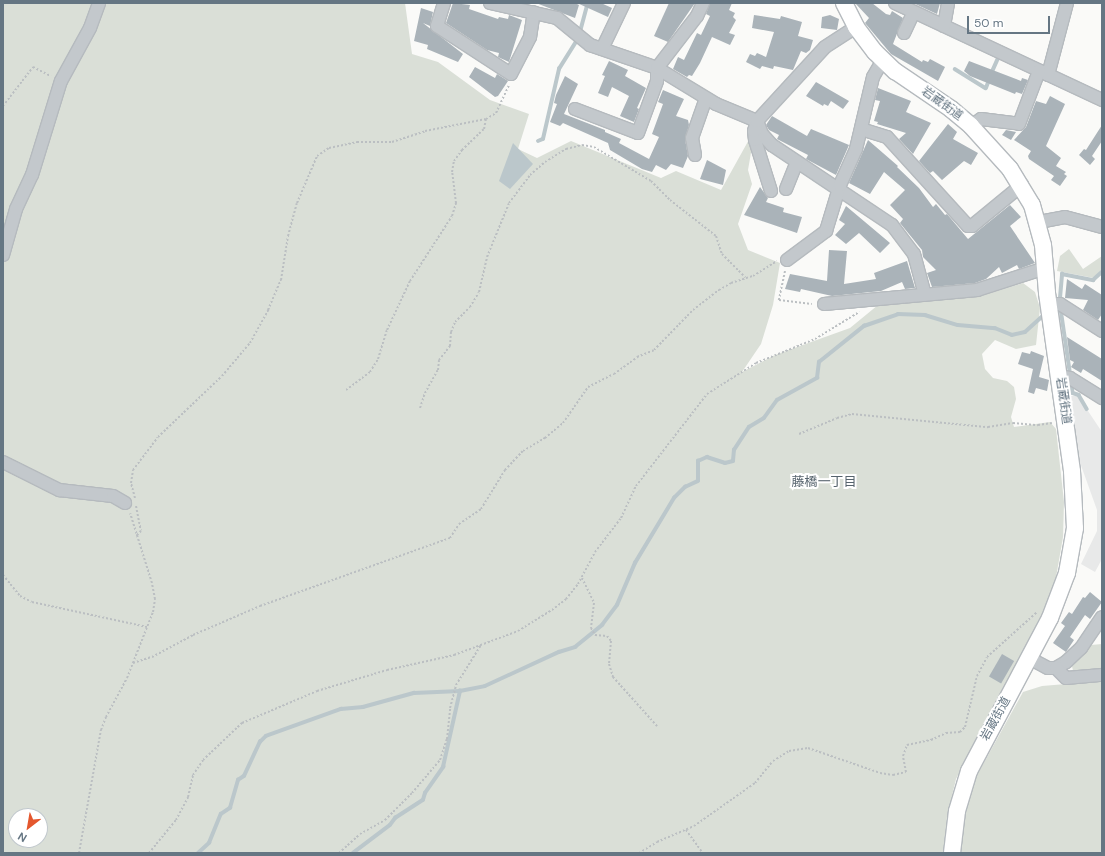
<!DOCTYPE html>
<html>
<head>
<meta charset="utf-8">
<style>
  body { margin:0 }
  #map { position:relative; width:1105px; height:856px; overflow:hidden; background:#fafaf8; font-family:"DM Sans","Noto Sans JP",sans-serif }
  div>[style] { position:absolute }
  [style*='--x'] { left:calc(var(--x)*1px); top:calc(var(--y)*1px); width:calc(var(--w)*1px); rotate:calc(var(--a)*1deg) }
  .built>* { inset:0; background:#e8e9e9 }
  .green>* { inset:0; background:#dadfd7 }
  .water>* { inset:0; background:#bbc7cb }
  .stream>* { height:3.5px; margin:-1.75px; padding:0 1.75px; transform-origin:1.75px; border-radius:1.75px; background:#bbc7cb }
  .building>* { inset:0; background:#aab3b9; transform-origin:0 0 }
  .path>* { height:2px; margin-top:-1px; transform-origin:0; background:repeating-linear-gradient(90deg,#bbbfc2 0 2px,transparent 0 4px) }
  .roads { filter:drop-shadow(1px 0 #b5babe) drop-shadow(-1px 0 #b5babe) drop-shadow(0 1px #b5babe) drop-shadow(0 -1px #b5babe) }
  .minor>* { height:12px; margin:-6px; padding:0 6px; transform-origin:6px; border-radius:6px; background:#c3c8cc }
  .major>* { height:16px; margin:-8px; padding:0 8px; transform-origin:8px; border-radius:8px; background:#fff }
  span { translate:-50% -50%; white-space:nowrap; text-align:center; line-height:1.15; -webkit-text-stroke:4px #fff; paint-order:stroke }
  .street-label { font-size:12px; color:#657683 }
  .neighbourhood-label { font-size:13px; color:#57646e }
  .frame { position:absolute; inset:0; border:4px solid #657683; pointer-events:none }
  .north { position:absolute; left:8px; top:808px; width:40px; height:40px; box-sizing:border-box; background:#fff; border:1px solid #c1c8cd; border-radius:50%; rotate:211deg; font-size:11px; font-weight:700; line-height:16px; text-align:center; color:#657683 }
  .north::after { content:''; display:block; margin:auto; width:14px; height:18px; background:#e4572e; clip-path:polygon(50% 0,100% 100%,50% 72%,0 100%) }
  .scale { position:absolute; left:967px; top:16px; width:83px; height:18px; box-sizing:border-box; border:2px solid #657683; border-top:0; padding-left:5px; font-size:12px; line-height:14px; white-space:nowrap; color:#657683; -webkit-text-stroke:3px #fff; paint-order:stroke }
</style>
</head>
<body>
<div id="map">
  <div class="built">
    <i style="clip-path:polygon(1070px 396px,1078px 396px,1102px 432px,1102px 559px,1095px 572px,1081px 564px,1097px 531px,1097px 510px,1078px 457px)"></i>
  </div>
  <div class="green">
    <i style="clip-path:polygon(evenodd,3px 3px,405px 3px,412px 54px,438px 62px,490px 100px,529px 114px,518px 149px,537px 158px,571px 141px,661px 178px,676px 171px,721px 190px,751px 136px,753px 141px,748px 170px,752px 184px,738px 224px,748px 250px,780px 263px,773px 305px,761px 344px,742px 372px,775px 355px,850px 328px,878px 305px,984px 295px,1023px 283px,1035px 292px,1040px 308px,1036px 345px,1016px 349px,995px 340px,982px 354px,985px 369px,993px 378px,1007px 381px,1014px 387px,1016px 399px,1011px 417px,1014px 427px,1050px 422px,1056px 429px,1064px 502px,1063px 537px,1055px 583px,1048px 605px,956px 779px,947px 817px,943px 853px,3px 853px,3px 3px,16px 816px,40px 816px,40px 840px,16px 840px,16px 816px)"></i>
    <i style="clip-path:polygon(1069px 249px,1083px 269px,1102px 256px,1102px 269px,1094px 278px,1057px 271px,1060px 256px)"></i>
    <i style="clip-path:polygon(1102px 644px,1102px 669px,1073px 671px,1072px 666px,1091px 645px)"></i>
    <i style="clip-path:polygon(1102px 681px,1102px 853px,960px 853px,962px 826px,976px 777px,1023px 692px,1042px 686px)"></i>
  </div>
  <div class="water">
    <i style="clip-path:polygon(513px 143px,533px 164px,510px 189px,499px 181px)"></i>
  </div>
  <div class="stream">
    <i style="--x:580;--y:32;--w:30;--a:-75"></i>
    <i style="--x:955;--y:69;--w:36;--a:32"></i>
    <i style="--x:986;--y:88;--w:9;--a:-69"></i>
    <i style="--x:991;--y:74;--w:20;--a:-66"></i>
    <i style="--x:538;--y:141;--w:5;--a:-22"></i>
    <i style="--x:543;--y:139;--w:72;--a:-77.1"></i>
    <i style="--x:559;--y:69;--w:32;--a:-58"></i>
    <i style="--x:1060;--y:298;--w:24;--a:-85"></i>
    <i style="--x:1062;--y:274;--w:32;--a:11"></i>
    <i style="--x:1093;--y:280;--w:12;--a:-42"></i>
    <i style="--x:1061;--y:309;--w:63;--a:81.7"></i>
    <i style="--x:1072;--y:386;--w:7;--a:82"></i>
    <i style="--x:1073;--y:393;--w:6;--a:18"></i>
    <i style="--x:1079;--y:395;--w:16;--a:60"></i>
    <i style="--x:198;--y:853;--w:15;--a:-42"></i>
    <i style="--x:209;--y:843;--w:31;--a:-68"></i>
    <i style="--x:221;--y:814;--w:11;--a:-34"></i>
    <i style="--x:230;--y:808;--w:29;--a:-74"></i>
    <i style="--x:238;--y:780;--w:7;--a:-34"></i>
    <i style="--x:244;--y:776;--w:38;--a:-65"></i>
    <i style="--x:260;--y:742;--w:8;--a:-45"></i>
    <i style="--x:266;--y:736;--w:80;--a:-19.8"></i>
    <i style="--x:341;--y:709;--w:22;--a:-5"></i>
    <i style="--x:363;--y:707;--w:53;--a:-15.4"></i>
    <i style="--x:414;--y:693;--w:46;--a:-2.5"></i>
    <i style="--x:460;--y:691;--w:25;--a:-11"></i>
    <i style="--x:485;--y:686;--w:81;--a:-24.7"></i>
    <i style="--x:559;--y:652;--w:17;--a:-17"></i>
    <i style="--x:575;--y:647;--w:35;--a:-39"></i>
    <i style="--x:602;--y:625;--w:25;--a:-53"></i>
    <i style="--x:617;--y:605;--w:46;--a:-66.8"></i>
    <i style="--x:635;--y:563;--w:76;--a:-59"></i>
    <i style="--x:674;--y:498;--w:16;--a:-45"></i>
    <i style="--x:685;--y:487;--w:14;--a:-25"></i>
    <i style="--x:698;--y:481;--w:20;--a:-90"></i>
    <i style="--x:698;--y:461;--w:10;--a:-24"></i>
    <i style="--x:707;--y:457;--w:19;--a:18"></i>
    <i style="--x:725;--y:463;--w:8;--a:-14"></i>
    <i style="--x:733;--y:461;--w:11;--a:-85"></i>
    <i style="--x:734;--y:450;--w:27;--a:-57"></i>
    <i style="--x:749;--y:427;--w:17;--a:-31"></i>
    <i style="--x:764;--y:418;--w:22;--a:-54"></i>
    <i style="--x:777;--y:400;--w:46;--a:-28.8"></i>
    <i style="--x:817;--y:378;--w:16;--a:-83"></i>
    <i style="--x:819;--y:362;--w:58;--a:-38.7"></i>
    <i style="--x:864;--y:326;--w:36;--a:-19"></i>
    <i style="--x:898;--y:314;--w:27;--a:2"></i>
    <i style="--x:925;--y:315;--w:34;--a:17"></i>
    <i style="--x:958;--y:325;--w:37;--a:5"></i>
    <i style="--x:995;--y:328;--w:18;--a:22"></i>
    <i style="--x:1012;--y:335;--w:13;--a:-13"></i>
    <i style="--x:1025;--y:332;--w:24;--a:-42"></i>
    <i style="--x:353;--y:853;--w:46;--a:-37.1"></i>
    <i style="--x:390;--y:825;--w:9;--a:-54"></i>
    <i style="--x:395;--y:818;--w:33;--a:-33"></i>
    <i style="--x:423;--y:800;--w:7;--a:-74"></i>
    <i style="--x:425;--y:793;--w:32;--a:-55"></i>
    <i style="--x:443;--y:767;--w:78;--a:-77.4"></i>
  </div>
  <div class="building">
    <i style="clip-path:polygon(453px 3px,470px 5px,469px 9px,498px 19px,499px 17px,508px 19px,509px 15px,522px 20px,509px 62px,498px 57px,499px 53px,487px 50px,446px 23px)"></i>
    <i style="clip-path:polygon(536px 3px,575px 3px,579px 5px,575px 18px)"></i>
    <i style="clip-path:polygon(577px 3px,601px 3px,612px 8px,608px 17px)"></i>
    <i style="clip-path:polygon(669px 3px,695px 3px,668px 42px,654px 36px)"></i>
    <i style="clip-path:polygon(710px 3px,732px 3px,729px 10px,735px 13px,733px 17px,736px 20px,729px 33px,735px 35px,730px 45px,712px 37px,700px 63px,692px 76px,689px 75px,687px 77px,673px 69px,678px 57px,684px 60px,697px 33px,701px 35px,710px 16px,706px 14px)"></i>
    <i style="clip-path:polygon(855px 3px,872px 3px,886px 14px,890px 15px,892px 11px,903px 18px,893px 44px,922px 62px,923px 60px,928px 62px,930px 59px,945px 67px,938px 81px,891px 54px,865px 23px,869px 18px)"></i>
    <i style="clip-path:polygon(913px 3px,940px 3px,937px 14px)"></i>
    <i style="clip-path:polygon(421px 8px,433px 12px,430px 26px,423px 23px,463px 54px,458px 62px,427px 49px,428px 45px,414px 41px)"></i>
    <i style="clip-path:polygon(754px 15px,780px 19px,781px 16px,802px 22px,798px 36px,813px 40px,810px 50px,806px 53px,801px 51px,793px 70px,774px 66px,773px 69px,762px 66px,760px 69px,746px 62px,750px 54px,755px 56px,757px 53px,766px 57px,774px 32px,752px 28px)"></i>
    <i style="clip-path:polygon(830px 15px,839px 19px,837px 30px,821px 28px,822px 17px)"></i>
    <i style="clip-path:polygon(609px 61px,628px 70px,625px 76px,646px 88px,637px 108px,639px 109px,634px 122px,620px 116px,629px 96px,612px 87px,608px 97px,598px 93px,605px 76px,602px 75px)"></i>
    <i style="clip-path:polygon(969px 61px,1021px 81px,1022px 78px,1028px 80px,1022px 94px,1016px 92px,1015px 94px,970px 76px,964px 71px)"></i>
    <i style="clip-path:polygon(475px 67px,495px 78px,497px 74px,508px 81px,498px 96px,495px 97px,469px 77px)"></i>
    <i style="clip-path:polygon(565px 76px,578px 84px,564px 114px,605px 130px,605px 132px,621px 139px,619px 143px,649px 159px,659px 137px,652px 134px,663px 104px,658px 102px,663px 90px,684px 99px,676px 116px,688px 120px,689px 125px,685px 139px,688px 156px,683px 168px,671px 164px,666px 170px,656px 165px,652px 172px,642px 169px,610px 150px,608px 143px,563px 123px,560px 126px,550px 122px,557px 104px,554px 103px,556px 95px)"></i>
    <i style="clip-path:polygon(816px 82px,849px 101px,843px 109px,831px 101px,828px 106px,824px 104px,823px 106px,806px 96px)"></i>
    <i style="clip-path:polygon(878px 88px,911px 101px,906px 112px,931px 123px,913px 154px,899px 139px,906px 133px,877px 124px,878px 122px,874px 121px,880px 101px,875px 100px)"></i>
    <i style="clip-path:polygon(1050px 96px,1065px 104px,1046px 146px,1061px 158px,1056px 166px,1066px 172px,1064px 174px,1067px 176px,1060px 186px,1051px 180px,1054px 176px,1029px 159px,1028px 156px,1031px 151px,1014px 140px,1026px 127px,1036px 101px,1046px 104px)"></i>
    <i style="clip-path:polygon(772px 116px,807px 136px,811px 129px,849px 145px,836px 175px,806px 159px,808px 155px,777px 139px,779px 135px,769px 130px,766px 125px)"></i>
    <i style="clip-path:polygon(948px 124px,957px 132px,953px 139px,978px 153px,971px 165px,964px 161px,942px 180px,933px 171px,930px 173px,919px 161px)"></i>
    <i style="clip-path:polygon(1102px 125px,1102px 141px,1092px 156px,1095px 159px,1090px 165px,1079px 155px,1084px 149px,1086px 150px)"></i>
    <i style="clip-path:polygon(1006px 130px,1016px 132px,1011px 140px,1002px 135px)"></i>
    <i style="clip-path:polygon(868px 140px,898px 166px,897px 167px,919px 188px,933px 207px,936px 204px,945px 215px,947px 214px,968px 239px,1010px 205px,1021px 217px,1010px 226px,1035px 263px,1019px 269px,1017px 265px,1002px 273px,999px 267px,986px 279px,975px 283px,932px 287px,927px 273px,936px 270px,923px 257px,922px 250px,900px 223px,903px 219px,890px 205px,905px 190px,884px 172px,870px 194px,849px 183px)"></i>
    <i style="clip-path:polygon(707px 160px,726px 170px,723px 185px,700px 179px)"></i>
    <i style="clip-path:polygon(760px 187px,768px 198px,766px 202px,784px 208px,783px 212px,802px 217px,797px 233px,744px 215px)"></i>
    <i style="clip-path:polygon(846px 206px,890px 243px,880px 253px,859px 233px,846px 244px,835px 235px,845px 224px,839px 220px)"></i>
    <i style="clip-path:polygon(829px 250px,847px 251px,844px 284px,876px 279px,874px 273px,907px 261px,915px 288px,905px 289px,902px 282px,881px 291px,832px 296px,801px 289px,800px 292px,785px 289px,790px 274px,827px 281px)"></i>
    <i style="clip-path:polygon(1067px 279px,1082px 289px,1085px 284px,1102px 295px,1102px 314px,1098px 320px,1083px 310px,1088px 300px,1065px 298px)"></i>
    <i style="clip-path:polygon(1067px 337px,1102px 359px,1102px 381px,1083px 369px,1081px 373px,1071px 367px,1074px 362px,1070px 360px)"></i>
    <i style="clip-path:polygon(1031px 351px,1044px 356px,1039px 377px,1049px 380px,1047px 391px,1036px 388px,1034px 394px,1028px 392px,1033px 369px,1018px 364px,1022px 352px,1030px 354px)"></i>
    <i style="clip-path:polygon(1090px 592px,1102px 602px,1090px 619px,1085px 615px,1070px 637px,1074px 640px,1066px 652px,1053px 643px,1065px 626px,1061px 623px,1069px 612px,1072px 614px,1083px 597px,1085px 598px)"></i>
    <i style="left:1002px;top:654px;width:14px;height:26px;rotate:30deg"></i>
  </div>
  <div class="path">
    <i style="--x:3;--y:106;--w:49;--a:-52.4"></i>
    <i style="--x:33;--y:67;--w:20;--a:27"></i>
    <i style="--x:785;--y:271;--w:30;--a:102"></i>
    <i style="--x:779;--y:300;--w:33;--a:7"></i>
    <i style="--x:346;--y:390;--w:30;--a:-37"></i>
    <i style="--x:370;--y:372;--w:15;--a:-58"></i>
    <i style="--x:378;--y:359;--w:30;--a:-73"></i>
    <i style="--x:387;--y:330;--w:54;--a:-64.9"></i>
    <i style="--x:410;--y:281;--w:77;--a:-57.1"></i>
    <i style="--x:452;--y:216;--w:14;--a:-73"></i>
    <i style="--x:456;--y:203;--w:31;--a:-97"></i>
    <i style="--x:452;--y:172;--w:11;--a:-80"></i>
    <i style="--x:454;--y:161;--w:14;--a:-54"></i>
    <i style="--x:462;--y:150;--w:30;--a:-44"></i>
    <i style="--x:484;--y:129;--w:10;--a:-79"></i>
    <i style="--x:420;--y:408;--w:16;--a:-72"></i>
    <i style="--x:425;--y:393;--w:26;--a:-61"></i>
    <i style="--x:438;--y:370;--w:10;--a:-84"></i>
    <i style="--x:439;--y:360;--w:18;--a:-52"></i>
    <i style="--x:450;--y:346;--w:14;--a:-86"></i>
    <i style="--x:451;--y:332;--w:11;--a:-68"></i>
    <i style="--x:455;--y:322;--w:21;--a:-45"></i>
    <i style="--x:470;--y:307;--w:17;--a:-59"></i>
    <i style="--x:479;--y:292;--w:36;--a:-77"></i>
    <i style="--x:487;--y:257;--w:58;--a:-67.8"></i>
    <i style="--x:509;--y:203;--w:35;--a:-53"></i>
    <i style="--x:530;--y:175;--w:20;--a:-41"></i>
    <i style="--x:545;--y:162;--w:25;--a:-32"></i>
    <i style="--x:566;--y:149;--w:16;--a:-14"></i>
    <i style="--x:582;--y:145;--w:12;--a:9"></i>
    <i style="--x:594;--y:147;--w:66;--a:30.8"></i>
    <i style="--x:651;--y:181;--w:27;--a:45"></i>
    <i style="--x:670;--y:200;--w:58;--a:38"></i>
    <i style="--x:716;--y:236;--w:19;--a:72"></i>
    <i style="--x:722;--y:254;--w:33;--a:45"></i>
    <i style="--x:799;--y:434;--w:41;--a:-22.8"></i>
    <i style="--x:837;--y:418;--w:16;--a:-15"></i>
    <i style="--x:852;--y:414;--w:137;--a:5.5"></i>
    <i style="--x:988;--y:427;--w:25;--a:-9"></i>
    <i style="--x:1013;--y:423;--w:25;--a:5"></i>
    <i style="--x:1038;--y:425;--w:14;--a:-8"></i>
    <i style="--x:135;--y:498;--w:16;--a:-105"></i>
    <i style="--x:131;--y:483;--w:13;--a:-81"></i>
    <i style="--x:133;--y:470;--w:41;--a:-52.9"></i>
    <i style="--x:158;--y:437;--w:88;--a:-43.6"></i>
    <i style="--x:222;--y:376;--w:43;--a:-49.7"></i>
    <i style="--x:250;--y:343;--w:38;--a:-61"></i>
    <i style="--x:268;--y:310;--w:33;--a:-67"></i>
    <i style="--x:281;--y:280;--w:45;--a:-81"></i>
    <i style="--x:288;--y:236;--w:34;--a:-75"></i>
    <i style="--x:297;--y:203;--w:51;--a:-66.9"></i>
    <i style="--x:317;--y:156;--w:14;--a:-34"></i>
    <i style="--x:329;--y:148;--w:29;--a:-12"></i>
    <i style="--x:357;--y:142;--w:35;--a:0"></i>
    <i style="--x:392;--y:142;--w:35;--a:-18"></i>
    <i style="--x:425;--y:131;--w:62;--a:-11.1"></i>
    <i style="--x:486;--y:119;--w:12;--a:-31"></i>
    <i style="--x:496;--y:113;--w:31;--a:-65"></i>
    <i style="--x:136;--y:506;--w:25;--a:79"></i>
    <i style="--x:141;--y:531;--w:6;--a:135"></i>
    <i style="--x:3;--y:575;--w:27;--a:51"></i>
    <i style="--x:20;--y:596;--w:13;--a:27"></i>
    <i style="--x:32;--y:602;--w:119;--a:12.2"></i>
    <i style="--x:582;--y:578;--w:28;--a:64"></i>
    <i style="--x:594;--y:603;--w:25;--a:97"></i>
    <i style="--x:591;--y:628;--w:8;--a:60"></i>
    <i style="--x:595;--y:635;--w:12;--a:5"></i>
    <i style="--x:607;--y:636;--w:6;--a:51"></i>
    <i style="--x:611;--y:641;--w:23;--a:95"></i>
    <i style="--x:609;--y:664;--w:14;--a:73"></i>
    <i style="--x:613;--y:677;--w:66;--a:48.1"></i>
    <i style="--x:133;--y:663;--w:20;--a:-18"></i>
    <i style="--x:152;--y:657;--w:47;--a:-28.2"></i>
    <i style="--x:193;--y:635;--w:73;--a:-23.4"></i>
    <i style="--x:260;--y:606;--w:202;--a:-19.7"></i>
    <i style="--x:450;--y:538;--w:17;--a:-57"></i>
    <i style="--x:459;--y:524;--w:27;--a:-34"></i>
    <i style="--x:481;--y:509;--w:46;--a:-58.4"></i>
    <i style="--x:505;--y:470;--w:26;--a:-47"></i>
    <i style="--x:523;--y:451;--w:26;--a:-31"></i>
    <i style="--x:545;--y:438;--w:23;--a:-40"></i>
    <i style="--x:563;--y:423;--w:44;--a:-55.2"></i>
    <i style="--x:588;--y:387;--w:29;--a:-27"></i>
    <i style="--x:614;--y:374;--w:29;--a:-36"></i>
    <i style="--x:637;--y:357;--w:18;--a:-22"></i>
    <i style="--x:654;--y:350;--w:56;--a:-45.7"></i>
    <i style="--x:693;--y:310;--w:33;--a:-38"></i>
    <i style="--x:719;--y:290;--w:14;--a:-30"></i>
    <i style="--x:731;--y:283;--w:23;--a:-18"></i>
    <i style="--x:753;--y:276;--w:28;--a:-32"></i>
    <i style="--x:686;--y:830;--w:29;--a:54"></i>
    <i style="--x:79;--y:853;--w:125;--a:-79.9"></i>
    <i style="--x:101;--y:730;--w:14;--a:-69"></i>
    <i style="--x:106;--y:717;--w:44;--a:-61.7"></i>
    <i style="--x:127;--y:678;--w:71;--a:-68.5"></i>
    <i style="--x:153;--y:612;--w:13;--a:-81"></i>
    <i style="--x:155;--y:599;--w:16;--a:-101"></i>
    <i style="--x:152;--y:583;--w:73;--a:-107.4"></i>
    <i style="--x:149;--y:853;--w:43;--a:-50.7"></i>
    <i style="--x:176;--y:820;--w:26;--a:-62"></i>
    <i style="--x:188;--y:797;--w:23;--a:-77"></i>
    <i style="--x:193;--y:775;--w:18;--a:-56"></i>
    <i style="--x:203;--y:760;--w:54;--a:-43.5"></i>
    <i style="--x:242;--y:723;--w:82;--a:-23.1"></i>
    <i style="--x:317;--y:691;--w:73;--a:-16.7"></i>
    <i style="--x:387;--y:670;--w:69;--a:-12.6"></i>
    <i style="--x:454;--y:655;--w:68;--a:-20.6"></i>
    <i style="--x:518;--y:631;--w:40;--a:-32"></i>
    <i style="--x:552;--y:610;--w:18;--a:-38"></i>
    <i style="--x:566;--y:599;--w:19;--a:-51"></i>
    <i style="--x:578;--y:584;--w:36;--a:-62"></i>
    <i style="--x:595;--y:552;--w:43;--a:-52.6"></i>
    <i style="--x:621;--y:518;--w:35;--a:-65"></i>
    <i style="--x:636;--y:486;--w:116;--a:-52.3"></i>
    <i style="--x:707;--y:394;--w:58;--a:-32.3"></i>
    <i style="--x:756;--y:363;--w:64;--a:-22.1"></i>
    <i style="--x:815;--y:339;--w:52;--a:-31.5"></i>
    <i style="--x:339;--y:853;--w:28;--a:-42"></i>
    <i style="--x:360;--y:834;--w:29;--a:-29"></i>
    <i style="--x:385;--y:820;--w:38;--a:-45"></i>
    <i style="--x:412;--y:793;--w:43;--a:-49.7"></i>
    <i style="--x:440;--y:760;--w:22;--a:-72"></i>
    <i style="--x:447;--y:739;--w:31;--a:-84"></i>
    <i style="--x:450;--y:708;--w:24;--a:-75"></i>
    <i style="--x:456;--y:685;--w:47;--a:-58"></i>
    <i style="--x:639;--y:853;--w:21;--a:-31"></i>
    <i style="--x:657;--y:842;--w:40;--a:-23.4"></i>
    <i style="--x:694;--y:826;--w:75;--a:-35.2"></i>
    <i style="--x:755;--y:783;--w:28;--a:-51"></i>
    <i style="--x:773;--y:761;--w:19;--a:-32"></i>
    <i style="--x:789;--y:751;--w:19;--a:-9"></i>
    <i style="--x:808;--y:748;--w:76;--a:19.1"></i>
    <i style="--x:880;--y:773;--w:13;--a:9"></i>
    <i style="--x:893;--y:775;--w:13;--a:-13"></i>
    <i style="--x:906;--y:772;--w:16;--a:-101"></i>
    <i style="--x:903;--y:756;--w:12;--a:-70"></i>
    <i style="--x:907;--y:745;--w:25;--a:-12"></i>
    <i style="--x:931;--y:740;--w:17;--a:-25"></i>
    <i style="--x:946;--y:733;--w:14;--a:-4"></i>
    <i style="--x:960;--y:732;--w:7;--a:-45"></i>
    <i style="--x:965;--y:727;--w:52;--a:-76.8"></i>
    <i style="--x:977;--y:676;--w:21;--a:-62"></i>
    <i style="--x:987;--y:657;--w:67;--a:-42"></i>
  </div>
  <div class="roads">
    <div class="minor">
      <i style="--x:444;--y:3;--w:24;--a:107"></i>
      <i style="--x:437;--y:26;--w:88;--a:33"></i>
      <i style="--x:511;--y:74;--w:42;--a:-62.8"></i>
      <i style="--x:530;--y:37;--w:25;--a:-81"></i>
      <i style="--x:490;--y:3;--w:69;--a:12.6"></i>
      <i style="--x:557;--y:18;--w:43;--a:39.3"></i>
      <i style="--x:590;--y:45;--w:71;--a:18.9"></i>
      <i style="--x:657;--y:68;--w:69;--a:31.4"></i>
      <i style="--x:716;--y:104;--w:44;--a:22.5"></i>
      <i style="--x:757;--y:121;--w:14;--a:69"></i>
      <i style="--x:762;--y:134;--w:15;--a:48"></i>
      <i style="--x:772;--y:145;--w:144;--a:33.7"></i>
      <i style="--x:892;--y:225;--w:36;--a:53"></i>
      <i style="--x:914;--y:254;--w:42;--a:75"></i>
      <i style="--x:895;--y:3;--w:229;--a:25.1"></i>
      <i style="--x:944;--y:26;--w:23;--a:-80"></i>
      <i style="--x:904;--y:33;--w:23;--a:-65"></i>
      <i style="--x:602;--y:49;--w:51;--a:-64.4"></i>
      <i style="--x:1048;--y:75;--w:74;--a:-75.2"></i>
      <i style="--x:575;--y:109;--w:67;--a:20.9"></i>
      <i style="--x:638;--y:133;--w:55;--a:-69.9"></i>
      <i style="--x:657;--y:81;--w:13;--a:-90"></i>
      <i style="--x:657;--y:68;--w:66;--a:-52.4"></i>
      <i style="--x:697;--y:16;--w:14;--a:-65"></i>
      <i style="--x:971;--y:126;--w:12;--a:-35"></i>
      <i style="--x:981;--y:119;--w:38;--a:7"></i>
      <i style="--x:1019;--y:124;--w:57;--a:-69.3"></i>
      <i style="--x:861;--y:129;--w:27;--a:17"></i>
      <i style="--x:887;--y:137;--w:120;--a:47.7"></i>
      <i style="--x:968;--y:226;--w:4;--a:0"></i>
      <i style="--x:972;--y:226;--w:65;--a:-39.4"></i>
      <i style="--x:695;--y:155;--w:17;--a:-100"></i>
      <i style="--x:692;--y:138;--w:42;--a:-70.7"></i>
      <i style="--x:786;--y:189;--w:29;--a:-68"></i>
      <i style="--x:771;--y:191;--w:53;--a:-107.4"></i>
      <i style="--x:755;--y:140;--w:9;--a:-96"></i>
      <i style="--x:754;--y:131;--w:10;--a:-73"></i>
      <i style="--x:757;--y:121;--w:100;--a:-47.4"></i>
      <i style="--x:825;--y:47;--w:37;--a:-33"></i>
      <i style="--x:1039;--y:222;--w:26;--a:-11"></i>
      <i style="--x:1065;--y:217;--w:38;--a:15"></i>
      <i style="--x:3;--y:255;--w:48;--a:-74.2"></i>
      <i style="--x:16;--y:209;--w:38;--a:-65"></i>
      <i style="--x:32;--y:175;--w:98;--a:-72.9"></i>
      <i style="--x:61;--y:81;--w:60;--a:-61.3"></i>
      <i style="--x:90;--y:28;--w:27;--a:-70"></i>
      <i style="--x:787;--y:260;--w:49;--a:-36.6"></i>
      <i style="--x:826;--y:231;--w:48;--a:-73.1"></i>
      <i style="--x:840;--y:185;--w:39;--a:-66"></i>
      <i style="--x:856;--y:149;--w:74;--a:-76.7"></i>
      <i style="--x:873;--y:77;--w:20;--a:-60"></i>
      <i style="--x:824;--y:304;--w:154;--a:-5.2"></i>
      <i style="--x:977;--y:290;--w:71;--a:-17.9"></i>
      <i style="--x:1049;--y:304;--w:11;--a:0"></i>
      <i style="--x:1060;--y:304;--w:50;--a:32.7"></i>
      <i style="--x:1059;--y:376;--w:11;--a:10"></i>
      <i style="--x:1070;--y:378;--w:38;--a:32"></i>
      <i style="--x:3;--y:462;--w:63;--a:26.6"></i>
      <i style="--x:59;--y:490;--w:54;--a:6.3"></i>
      <i style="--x:113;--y:496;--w:14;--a:30"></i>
      <i style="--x:1029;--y:658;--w:21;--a:28"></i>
      <i style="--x:1048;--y:668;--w:8;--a:0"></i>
      <i style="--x:1056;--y:668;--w:12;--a:-31"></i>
      <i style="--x:1066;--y:662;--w:21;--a:-43"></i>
      <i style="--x:1081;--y:648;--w:37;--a:-56"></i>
      <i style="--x:1056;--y:668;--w:14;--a:45"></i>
      <i style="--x:1066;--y:678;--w:36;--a:-5"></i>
    </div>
    <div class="major">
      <i style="--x:844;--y:3;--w:27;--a:63"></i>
      <i style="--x:856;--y:27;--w:31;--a:53"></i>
      <i style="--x:875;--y:52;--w:28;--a:44"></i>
      <i style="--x:895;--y:71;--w:68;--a:34.2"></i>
      <i style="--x:951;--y:109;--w:26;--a:40"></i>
      <i style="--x:971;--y:126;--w:58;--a:47.8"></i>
      <i style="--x:1010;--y:169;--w:42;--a:58.6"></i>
      <i style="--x:1032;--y:205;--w:41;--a:74.6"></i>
      <i style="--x:1043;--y:245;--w:48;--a:85.2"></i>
      <i style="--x:1047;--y:293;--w:180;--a:82"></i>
      <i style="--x:1072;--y:471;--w:57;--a:87"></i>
      <i style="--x:1075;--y:528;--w:46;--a:100.1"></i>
      <i style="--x:1067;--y:573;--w:48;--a:110.7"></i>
      <i style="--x:1050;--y:618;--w:173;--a:117.9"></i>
      <i style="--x:969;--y:771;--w:42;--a:106.7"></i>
      <i style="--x:957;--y:811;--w:42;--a:96.8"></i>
    </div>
  </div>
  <div class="street-label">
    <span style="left:942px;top:104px;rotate:36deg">岩蔵街道</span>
    <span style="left:1063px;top:401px;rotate:82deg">岩蔵街道</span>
    <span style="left:996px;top:719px;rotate:-61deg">岩蔵街道</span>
  </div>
  <div class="neighbourhood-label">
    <span style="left:824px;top:482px">藤橋一丁目</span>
  </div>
  <div class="frame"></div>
  <div class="north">N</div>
  <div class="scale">50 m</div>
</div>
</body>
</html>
